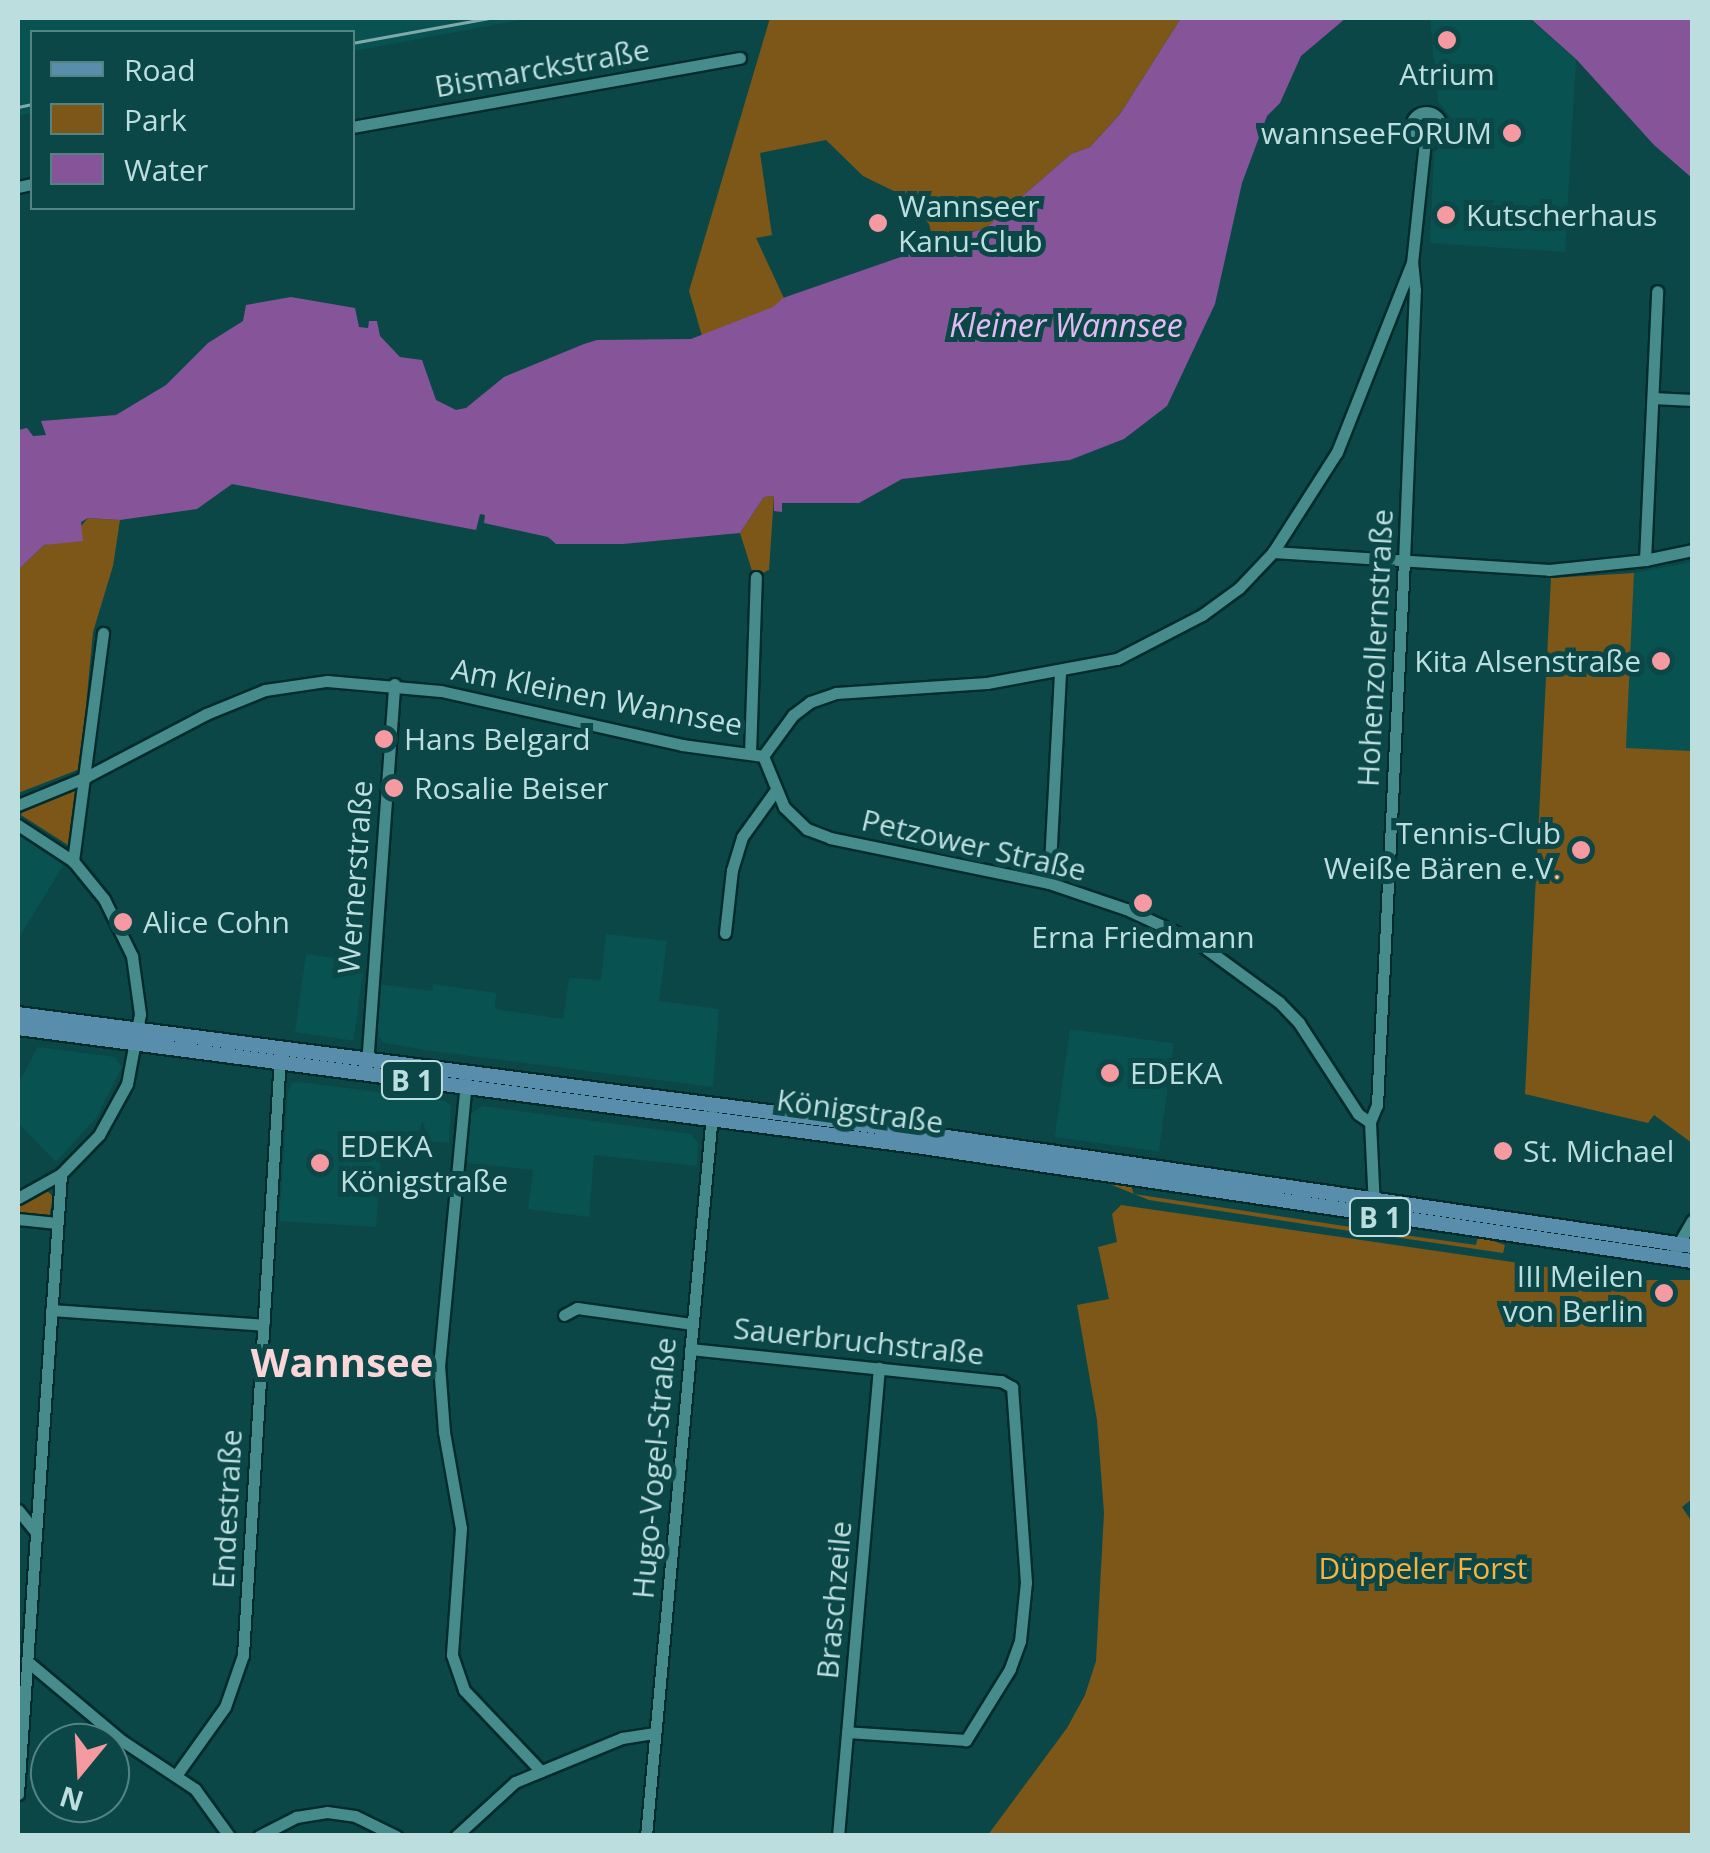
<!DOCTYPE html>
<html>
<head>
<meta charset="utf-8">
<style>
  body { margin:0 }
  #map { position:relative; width:1710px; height:1853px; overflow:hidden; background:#0c4747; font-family:"Open Sans",sans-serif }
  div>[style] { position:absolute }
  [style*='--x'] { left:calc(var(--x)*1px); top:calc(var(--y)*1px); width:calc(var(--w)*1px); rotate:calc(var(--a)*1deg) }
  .built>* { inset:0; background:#085252; transform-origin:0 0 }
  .green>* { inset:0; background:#7d5718 }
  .water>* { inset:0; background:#855499 }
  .roads { filter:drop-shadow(2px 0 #032b2b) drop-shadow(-2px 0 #032b2b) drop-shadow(0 2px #032b2b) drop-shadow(0 -2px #032b2b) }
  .minor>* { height:11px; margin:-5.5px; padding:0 5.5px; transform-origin:5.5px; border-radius:5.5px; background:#468c8c }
  .minor>.ring { margin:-5.5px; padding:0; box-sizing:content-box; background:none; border:11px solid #468c8c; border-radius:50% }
  .major>* { height:14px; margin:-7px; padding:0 7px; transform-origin:7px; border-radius:7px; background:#598dac }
  .tram>* { height:2.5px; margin:-1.25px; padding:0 1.25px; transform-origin:1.25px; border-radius:1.25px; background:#80aaaa }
  .dots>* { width:28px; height:28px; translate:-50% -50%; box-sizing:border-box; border:5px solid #0c4747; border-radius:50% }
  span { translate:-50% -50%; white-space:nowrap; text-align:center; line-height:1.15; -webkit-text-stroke:10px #0c4747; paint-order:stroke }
  .shield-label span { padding:2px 8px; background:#0c4747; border:2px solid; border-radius:8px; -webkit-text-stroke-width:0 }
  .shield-label { font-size:28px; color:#bddede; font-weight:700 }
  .street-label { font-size:30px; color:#bddede }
  .poi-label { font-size:30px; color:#bddede }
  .right { translate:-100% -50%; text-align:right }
  .left { translate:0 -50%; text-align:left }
  .park-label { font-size:30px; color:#f7b241 }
  .water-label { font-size:32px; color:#e3bbf4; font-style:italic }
  .district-label { font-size:40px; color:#fad6d8; font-weight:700 }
  .frame { position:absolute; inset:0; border:20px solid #bddede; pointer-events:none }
  .legend { position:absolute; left:30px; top:30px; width:325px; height:180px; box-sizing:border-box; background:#0c4747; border:2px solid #538383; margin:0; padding:12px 18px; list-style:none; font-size:30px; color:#bddede }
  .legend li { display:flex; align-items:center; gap:20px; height:50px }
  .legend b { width:50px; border:2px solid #538383 }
  .north { position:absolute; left:30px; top:1723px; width:100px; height:100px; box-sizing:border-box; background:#0c4747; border:2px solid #538383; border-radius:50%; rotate:198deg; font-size:28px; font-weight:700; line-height:40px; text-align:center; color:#bddede }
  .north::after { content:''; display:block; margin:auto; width:35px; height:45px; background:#f49aa0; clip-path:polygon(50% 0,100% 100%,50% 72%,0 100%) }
</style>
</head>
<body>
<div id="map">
  <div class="built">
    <i style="clip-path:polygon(18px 18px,531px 18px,353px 51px,352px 32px,32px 32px,32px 113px,18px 116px)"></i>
    <i style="clip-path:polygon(1430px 18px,1529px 18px,1576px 60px,1565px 252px,1430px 243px,1434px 153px,1451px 138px,1453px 120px,1438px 101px)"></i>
    <i style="clip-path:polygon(1692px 562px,1692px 751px,1626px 748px,1634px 573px)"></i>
    <i style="clip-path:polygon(18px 834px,64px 864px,19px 938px,18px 952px)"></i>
    <i style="clip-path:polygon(606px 934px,667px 941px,659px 1001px,719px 1009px,713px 1087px,425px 1050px,384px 1043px,375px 1033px,378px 984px,432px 991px,433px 984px,496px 993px,495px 1009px,563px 1019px,569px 978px,601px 980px)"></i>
    <i style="left:306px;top:954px;width:59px;height:79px;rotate:8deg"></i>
    <i style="left:1070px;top:1029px;width:105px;height:109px;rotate:8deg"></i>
    <i style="clip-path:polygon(38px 1047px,115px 1057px,122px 1067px,97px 1117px,56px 1162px,18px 1123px,18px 1084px)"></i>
    <i style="clip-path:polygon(300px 1082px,445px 1101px,451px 1106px,449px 1143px,382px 1137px,376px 1227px,279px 1221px,288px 1091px,292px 1083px)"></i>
    <i style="clip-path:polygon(482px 1106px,691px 1134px,698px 1143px,697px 1166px,594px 1155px,589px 1217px,528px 1209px,533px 1170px,467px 1163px,471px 1114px)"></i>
  </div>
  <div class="green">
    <i style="clip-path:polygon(770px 18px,1181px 18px,1120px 114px,1090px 147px,1071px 154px,987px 227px,934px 244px,929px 224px,906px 197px,863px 176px,826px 140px,760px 153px,772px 235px,756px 238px,802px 337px,709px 360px,689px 291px)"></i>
    <i style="clip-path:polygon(774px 496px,769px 570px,754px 577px,740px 533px,764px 497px)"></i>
    <i style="clip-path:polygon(88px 518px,120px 520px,113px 566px,93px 632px,80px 769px,18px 793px,18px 570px,44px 545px,69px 540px)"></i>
    <i style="clip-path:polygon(1634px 573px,1626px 748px,1692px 751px,1692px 1143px,1654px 1115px,1648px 1123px,1525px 1094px,1551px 578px)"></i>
    <i style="clip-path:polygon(73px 788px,78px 790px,71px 847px,21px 815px,26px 806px)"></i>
    <i style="clip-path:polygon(1116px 1183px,1130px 1184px,1134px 1194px,1351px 1227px,1350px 1231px,1149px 1200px,1112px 1185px)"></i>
    <i style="clip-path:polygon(46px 1190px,53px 1196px,49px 1218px,18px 1216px,18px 1204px)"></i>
    <i style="clip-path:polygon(1121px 1205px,1636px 1280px,1692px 1280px,1692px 1499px,1682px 1507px,1692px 1522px,1692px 1835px,988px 1835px,1067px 1728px,1085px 1695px,1096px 1661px,1104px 1513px,1097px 1420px,1077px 1305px,1109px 1299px,1098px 1247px,1117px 1242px,1112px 1214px)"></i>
    <i style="clip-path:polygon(1376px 1223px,1382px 1232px,1476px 1245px,1478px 1236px,1505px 1245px,1503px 1253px,1374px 1234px)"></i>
  </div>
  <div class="water">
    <i style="clip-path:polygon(1181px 18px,1346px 18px,1301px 56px,1280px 103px,1267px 116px,1242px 183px,1215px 304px,1167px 406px,1124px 439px,1070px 460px,902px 479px,859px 503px,782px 503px,782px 512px,774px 511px,774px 496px,764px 497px,740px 533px,623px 544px,556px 544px,548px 537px,484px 523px,485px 515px,480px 514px,476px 530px,232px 484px,197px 509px,120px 520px,88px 518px,81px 522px,83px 541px,44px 545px,18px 570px,18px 430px,27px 428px,33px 436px,46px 435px,41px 421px,116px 415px,166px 385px,208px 343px,243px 321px,246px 305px,291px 297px,355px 308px,359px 327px,368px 328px,369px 321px,377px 321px,380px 336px,400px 357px,422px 360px,436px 400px,456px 410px,466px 408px,504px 377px,584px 344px,597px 340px,691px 339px,773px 307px,783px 298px,987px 227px,1071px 154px,1090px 147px,1120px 114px)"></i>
    <i style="clip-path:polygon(1530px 18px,1692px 18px,1692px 178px,1654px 145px,1577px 60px)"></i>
  </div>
  <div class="roads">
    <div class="minor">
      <i class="ring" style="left:1411px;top:112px;width:19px;height:19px"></i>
      <i style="--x:352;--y:127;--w:394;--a:-10.1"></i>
      <i style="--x:18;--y:187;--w:14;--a:-12"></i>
      <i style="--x:1653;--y:398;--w:39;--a:3"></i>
      <i style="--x:1273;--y:552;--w:277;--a:3.7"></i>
      <i style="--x:1549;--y:570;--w:97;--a:-5.9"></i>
      <i style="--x:1645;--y:560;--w:48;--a:-12"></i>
      <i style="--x:1645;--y:560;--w:269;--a:-87.4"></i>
      <i style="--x:750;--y:754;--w:177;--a:-88.1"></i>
      <i style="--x:763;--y:756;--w:55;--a:67.6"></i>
      <i style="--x:784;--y:807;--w:32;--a:44"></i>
      <i style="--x:807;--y:829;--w:25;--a:21"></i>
      <i style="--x:830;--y:838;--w:224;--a:11.6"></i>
      <i style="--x:1049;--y:883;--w:81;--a:18.7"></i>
      <i style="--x:1126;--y:909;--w:78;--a:24.9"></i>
      <i style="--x:1197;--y:942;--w:102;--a:36.2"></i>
      <i style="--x:1279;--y:1002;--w:29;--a:46"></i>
      <i style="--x:1299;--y:1023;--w:108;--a:57"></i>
      <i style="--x:1358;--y:1114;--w:14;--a:34"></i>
      <i style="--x:18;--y:805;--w:74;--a:-22.4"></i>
      <i style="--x:86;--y:777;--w:136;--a:-27.7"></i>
      <i style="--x:206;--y:714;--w:64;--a:-22.1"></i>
      <i style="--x:265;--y:690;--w:63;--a:-8.3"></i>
      <i style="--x:327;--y:681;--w:114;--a:5"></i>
      <i style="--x:441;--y:691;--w:247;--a:12.6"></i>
      <i style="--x:682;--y:745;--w:82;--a:7.7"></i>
      <i style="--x:763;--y:756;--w:51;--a:-53.8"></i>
      <i style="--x:793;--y:715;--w:21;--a:-37"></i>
      <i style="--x:810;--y:702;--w:28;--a:-19"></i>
      <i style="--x:836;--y:693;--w:151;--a:-3.8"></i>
      <i style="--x:987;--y:683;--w:132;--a:-10.5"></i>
      <i style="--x:1117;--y:659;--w:96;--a:-27.4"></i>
      <i style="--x:1202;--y:615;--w:46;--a:-36.1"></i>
      <i style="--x:1239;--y:588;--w:50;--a:-46.6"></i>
      <i style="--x:1273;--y:552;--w:119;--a:-57.4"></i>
      <i style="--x:1337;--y:452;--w:203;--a:-68.4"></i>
      <i style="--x:18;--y:825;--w:66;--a:33.2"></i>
      <i style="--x:73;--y:861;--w:49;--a:50.8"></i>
      <i style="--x:104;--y:899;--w:64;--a:63.8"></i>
      <i style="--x:132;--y:956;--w:59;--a:82.1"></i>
      <i style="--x:140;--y:1014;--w:71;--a:100.5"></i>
      <i style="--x:127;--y:1084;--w:58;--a:118.8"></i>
      <i style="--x:99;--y:1135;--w:54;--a:134.3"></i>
      <i style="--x:61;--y:1174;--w:49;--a:150.8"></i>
      <i style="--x:73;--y:861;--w:230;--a:-82.5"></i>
      <i style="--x:1049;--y:883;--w:211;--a:-87"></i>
      <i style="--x:725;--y:933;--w:63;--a:-83.7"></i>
      <i style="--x:732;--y:870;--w:34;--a:-73"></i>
      <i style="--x:742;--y:837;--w:57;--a:-54.3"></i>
      <i style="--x:367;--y:1065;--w:382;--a:-85.9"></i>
      <i style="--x:466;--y:1081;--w:285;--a:95.4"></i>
      <i style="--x:439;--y:1365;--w:67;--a:85.7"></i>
      <i style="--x:444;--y:1432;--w:97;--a:80"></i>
      <i style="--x:461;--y:1528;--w:127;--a:94.1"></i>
      <i style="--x:452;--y:1655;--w:37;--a:71"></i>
      <i style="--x:464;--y:1690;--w:112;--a:46.5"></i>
      <i style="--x:1374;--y:1207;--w:85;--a:-92.7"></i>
      <i style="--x:1370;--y:1122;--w:18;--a:-68"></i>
      <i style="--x:1377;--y:1105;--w:545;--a:-87.16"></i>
      <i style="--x:1404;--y:561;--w:271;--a:-87.7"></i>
      <i style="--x:1415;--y:290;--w:27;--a:-96"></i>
      <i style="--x:1412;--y:263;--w:122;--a:-83.9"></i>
      <i style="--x:18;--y:1219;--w:39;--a:6"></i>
      <i style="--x:1675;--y:1250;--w:34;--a:-60"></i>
      <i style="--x:51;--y:1310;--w:213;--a:4"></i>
      <i style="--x:564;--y:1315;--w:15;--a:-28"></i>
      <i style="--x:577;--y:1308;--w:117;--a:7.9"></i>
      <i style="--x:690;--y:1349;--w:313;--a:5.9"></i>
      <i style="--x:1001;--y:1381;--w:13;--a:29"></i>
      <i style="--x:1012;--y:1387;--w:196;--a:85.9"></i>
      <i style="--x:1026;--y:1582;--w:59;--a:95.8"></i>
      <i style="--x:1020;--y:1641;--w:30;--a:110"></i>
      <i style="--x:1010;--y:1669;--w:84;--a:121.8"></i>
      <i style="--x:966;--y:1740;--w:119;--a:-176.2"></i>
      <i style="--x:18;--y:1510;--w:28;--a:51"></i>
      <i style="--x:27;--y:1661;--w:123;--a:40"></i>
      <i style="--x:121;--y:1740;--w:89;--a:33.5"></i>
      <i style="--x:195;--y:1789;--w:58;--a:54.1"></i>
      <i style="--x:177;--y:1774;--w:82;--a:-54.4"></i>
      <i style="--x:225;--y:1707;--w:55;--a:-70.9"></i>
      <i style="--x:243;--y:1655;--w:599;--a:-86.46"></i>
      <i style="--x:18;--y:1794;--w:621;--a:-86.03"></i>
      <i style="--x:259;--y:1836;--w:42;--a:-27.2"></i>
      <i style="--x:296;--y:1817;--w:31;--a:-9"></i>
      <i style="--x:327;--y:1812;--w:28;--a:8"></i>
      <i style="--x:355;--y:1816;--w:46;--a:26"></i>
      <i style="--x:456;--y:1836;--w:80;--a:-42.5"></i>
      <i style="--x:515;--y:1782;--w:116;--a:-22.4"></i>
      <i style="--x:622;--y:1738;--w:33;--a:-9"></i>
      <i style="--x:646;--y:1836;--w:725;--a:-84.78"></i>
      <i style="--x:838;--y:1836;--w:470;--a:-85"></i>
    </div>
    <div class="major">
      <i style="--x:18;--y:1014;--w:820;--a:7.43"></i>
      <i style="--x:831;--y:1120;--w:870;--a:8.33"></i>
      <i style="--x:18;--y:1028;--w:906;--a:7.49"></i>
      <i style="--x:916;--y:1146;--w:784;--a:8.43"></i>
    </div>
  </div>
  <div class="tram">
    <i style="--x:352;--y:43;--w:139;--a:-10.3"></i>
    <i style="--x:18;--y:107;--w:14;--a:-12"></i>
  </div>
  <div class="dots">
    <i style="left:1447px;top:40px;background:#f49aa0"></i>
    <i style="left:1512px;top:133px;background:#f49aa0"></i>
    <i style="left:1446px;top:215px;background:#f49aa0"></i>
    <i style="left:878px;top:223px;background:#f49aa0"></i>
    <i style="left:1661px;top:661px;background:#f49aa0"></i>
    <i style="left:384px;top:739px;background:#f49aa0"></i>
    <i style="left:394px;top:788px;background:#f49aa0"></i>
    <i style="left:1581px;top:850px;background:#f49aa0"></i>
    <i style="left:1143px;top:903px;background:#f49aa0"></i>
    <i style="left:123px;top:922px;background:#f49aa0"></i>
    <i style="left:1110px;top:1073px;background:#f49aa0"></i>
    <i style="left:1503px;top:1151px;background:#f49aa0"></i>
    <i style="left:320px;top:1163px;background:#f49aa0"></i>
    <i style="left:1664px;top:1293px;background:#f49aa0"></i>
  </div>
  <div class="shield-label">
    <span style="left:412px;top:1080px">B 1</span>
    <span style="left:1380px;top:1217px">B 1</span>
  </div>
  <div class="street-label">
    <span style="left:542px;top:68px;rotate:-10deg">Bismarckstraße</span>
    <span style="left:1375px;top:648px;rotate:-87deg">Hohenzollernstraße</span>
    <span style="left:597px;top:697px;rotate:11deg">Am Kleinen Wannsee</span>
    <span style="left:974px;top:845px;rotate:13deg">Petzower Straße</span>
    <span style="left:355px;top:877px;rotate:-86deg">Wernerstraße</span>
    <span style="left:860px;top:1111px;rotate:8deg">Königstraße</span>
    <span style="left:859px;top:1341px;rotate:6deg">Sauerbruchstraße</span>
    <span style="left:654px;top:1468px;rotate:-85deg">Hugo-Vogel-Straße</span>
    <span style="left:227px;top:1509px;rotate:-87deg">Endestraße</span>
    <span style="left:834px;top:1600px;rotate:-85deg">Braschzeile</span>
  </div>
  <div class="poi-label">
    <span style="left:1447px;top:74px">Atrium</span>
    <span class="right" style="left:1492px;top:133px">wannseeFORUM</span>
    <span class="left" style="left:898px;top:223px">Wannseer<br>Kanu-Club</span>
    <span class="left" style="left:1466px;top:215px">Kutscherhaus</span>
    <span class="right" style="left:1641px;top:661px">Kita Alsenstraße</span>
    <span class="left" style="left:404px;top:739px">Hans Belgard</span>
    <span class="left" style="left:414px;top:788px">Rosalie Beiser</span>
    <span class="right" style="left:1561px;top:850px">Tennis-Club<br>Weiße Bären e.V.</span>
    <span class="left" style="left:143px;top:922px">Alice Cohn</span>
    <span style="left:1143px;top:937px">Erna Friedmann</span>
    <span class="left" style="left:1130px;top:1073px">EDEKA</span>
    <span class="left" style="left:340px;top:1163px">EDEKA<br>Königstraße</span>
    <span class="left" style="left:1523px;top:1151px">St. Michael</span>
    <span class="right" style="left:1644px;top:1293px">III Meilen<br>von Berlin</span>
  </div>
  <div class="park-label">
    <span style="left:1423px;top:1568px">Düppeler Forst</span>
  </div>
  <div class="water-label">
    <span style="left:1066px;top:325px">Kleiner Wannsee</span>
  </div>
  <div class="district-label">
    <span style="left:342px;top:1362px">Wannsee</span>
  </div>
  <div class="frame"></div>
  <ul class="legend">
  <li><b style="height:12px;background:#598dac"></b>Road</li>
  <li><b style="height:28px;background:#7d5718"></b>Park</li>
  <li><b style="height:28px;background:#855499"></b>Water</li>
  </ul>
  <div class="north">N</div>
</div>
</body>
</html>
